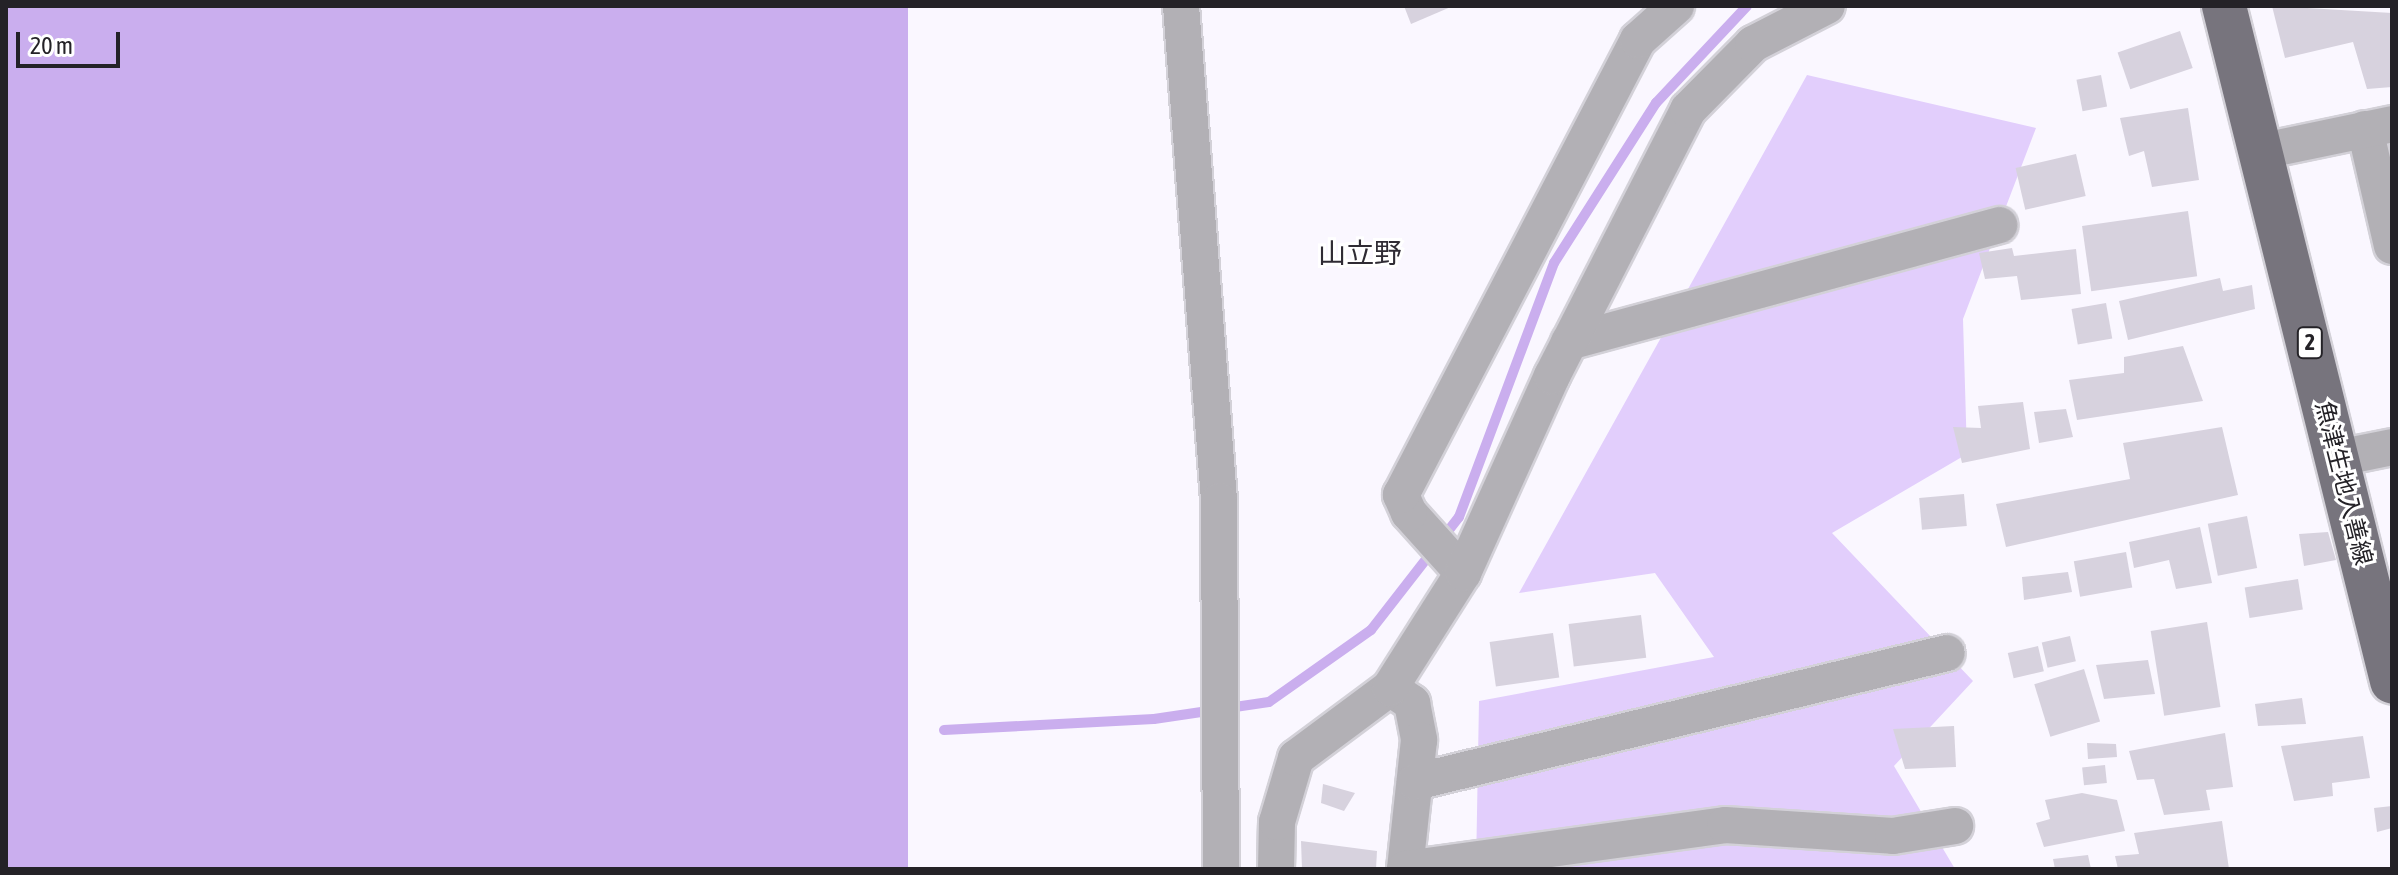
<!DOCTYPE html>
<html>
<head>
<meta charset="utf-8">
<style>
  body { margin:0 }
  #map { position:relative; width:2398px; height:875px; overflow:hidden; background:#faf7ff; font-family:"Asap Condensed","Noto Sans JP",sans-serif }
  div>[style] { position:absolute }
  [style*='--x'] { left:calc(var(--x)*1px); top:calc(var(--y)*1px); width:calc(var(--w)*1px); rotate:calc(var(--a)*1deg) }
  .green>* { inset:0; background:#e2cefc }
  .water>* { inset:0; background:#caaeee; transform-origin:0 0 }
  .stream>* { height:10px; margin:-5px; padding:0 5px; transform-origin:5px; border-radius:5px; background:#caaeee }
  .building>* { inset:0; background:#d7d2de; transform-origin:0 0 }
  .roads { filter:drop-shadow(2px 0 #d3d1d8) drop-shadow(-2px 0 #d3d1d8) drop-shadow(0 2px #d3d1d8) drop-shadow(0 -2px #d3d1d8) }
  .minor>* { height:36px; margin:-18px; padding:0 18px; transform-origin:18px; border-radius:18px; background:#b2b0b5 }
  .major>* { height:44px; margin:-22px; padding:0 22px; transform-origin:22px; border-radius:22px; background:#77747d }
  span { translate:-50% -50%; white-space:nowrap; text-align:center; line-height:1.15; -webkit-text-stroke:6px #fff; paint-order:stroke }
  .shield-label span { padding:2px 6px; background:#fff; border:2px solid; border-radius:6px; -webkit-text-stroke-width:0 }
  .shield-label { font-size:22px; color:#242227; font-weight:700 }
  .street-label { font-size:24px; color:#242227 }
  .quarter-label { font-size:28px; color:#2f2b34 }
  .frame { position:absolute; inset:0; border:8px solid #242227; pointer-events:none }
  .scale { position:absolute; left:16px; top:32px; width:104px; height:36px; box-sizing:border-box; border:4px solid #242227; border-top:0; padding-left:10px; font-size:24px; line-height:28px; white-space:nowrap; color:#242227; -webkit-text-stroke:6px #fff; paint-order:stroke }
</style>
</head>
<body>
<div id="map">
  <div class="green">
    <i style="clip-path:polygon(1807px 75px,2036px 128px,1963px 319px,1967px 454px,1832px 533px,1973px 681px,1894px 766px,1955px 869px,1476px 869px,1479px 701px,1714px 657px,1655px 573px,1519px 593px)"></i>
  </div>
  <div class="water">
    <i style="left:6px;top:6px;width:902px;height:863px"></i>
  </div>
  <div class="stream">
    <i style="--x:944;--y:730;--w:210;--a:-3"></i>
    <i style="--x:1154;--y:719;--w:116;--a:-8.4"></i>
    <i style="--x:1269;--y:702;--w:125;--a:-35.2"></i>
    <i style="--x:1371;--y:630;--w:143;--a:-52.1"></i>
    <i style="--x:1459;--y:517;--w:271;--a:-69.5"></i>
    <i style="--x:1554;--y:263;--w:190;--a:-57.5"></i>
    <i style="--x:1656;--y:103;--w:133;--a:-46.8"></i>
  </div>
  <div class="building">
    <i style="clip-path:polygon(1404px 6px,1453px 6px,1411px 24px)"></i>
    <i style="clip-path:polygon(2272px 6px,2392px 13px,2392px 87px,2367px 89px,2353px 42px,2285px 58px)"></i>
    <i style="left:2180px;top:31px;width:39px;height:66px;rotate:71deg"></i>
    <i style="left:2101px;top:75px;width:32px;height:25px;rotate:79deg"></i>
    <i style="clip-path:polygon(2188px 108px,2199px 180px,2152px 187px,2144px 151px,2129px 156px,2120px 118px)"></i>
    <i style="left:2076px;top:154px;width:43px;height:62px;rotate:77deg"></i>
    <i style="left:2188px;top:211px;width:66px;height:107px;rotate:82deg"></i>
    <i style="clip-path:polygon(2012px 248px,2014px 256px,2076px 249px,2081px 294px,2021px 300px,2017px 276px,1985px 279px,1979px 253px)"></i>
    <i style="clip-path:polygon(2220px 278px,2223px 291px,2252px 285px,2255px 309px,2128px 340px,2119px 301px)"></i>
    <i style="left:2106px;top:303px;width:36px;height:35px;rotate:80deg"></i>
    <i style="clip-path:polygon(2183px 346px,2203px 401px,2077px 420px,2069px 380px,2124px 373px,2124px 357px)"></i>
    <i style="clip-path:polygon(2023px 402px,2030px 449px,1962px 463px,1953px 427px,1981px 428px,1978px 406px)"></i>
    <i style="clip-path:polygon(2066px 409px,2073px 437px,2039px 443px,2034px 412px)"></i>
    <i style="clip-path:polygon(2222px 427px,2238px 495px,2006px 547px,1996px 504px,2130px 479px,2123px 443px)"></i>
    <i style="left:1964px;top:494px;width:32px;height:45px;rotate:85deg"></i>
    <i style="left:2247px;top:516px;width:53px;height:40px;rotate:79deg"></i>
    <i style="clip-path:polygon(2200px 527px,2212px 583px,2176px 589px,2169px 560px,2134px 568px,2129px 542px)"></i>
    <i style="clip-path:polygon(2328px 532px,2336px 560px,2304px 566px,2299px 534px)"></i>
    <i style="left:2126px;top:552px;width:36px;height:53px;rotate:80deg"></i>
    <i style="clip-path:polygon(2068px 572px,2072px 592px,2024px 600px,2022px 577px)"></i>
    <i style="left:2298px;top:579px;width:31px;height:54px;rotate:81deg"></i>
    <i style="left:1641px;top:615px;width:43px;height:73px;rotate:83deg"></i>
    <i style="left:2207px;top:622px;width:86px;height:57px;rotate:81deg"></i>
    <i style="left:1553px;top:633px;width:45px;height:64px;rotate:82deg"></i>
    <i style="left:2070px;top:636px;width:26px;height:29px;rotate:77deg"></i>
    <i style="left:2038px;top:646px;width:26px;height:31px;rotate:77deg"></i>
    <i style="clip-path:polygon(2148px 660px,2155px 694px,2104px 699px,2096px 665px)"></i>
    <i style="left:2084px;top:669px;width:55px;height:52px;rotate:73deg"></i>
    <i style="clip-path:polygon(2302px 698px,2306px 724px,2258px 726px,2255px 704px)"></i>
    <i style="clip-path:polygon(1954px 726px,1956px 767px,1905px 769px,1893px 729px)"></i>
    <i style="clip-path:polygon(2225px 733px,2233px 787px,2206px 790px,2210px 810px,2164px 815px,2154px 779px,2137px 780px,2129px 751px)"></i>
    <i style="clip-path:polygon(2363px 736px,2370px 778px,2332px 783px,2333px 796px,2294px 801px,2281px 746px)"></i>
    <i style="clip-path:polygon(2087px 743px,2116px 744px,2117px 757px,2088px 759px)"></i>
    <i style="left:2105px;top:765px;width:18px;height:23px;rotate:84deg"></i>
    <i style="clip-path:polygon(1323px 784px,1355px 793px,1344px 811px,1321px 803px)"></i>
    <i style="clip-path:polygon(2082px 793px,2117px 800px,2125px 831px,2044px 847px,2036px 823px,2050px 819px,2045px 800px)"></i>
    <i style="clip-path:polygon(2392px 806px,2392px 828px,2377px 832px,2374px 808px)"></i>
    <i style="clip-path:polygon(2222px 821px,2229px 869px,2118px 869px,2115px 856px,2139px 854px,2134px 833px)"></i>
    <i style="clip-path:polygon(1301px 841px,1377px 851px,1376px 869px,1302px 869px)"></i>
    <i style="clip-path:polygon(2088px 855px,2091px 869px,2055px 869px,2053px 859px)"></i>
  </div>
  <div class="roads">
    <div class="minor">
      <i style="--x:1181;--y:6;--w:496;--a:85.6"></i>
      <i style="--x:1219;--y:501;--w:368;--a:89.7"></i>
      <i style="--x:2365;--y:129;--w:120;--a:77"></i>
      <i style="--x:2263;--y:151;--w:132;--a:-11.8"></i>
      <i style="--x:1569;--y:342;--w:446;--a:-15.2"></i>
      <i style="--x:2338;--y:458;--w:55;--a:-11.5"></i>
      <i style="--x:1463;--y:573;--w:81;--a:-132"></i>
      <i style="--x:1409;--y:513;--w:20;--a:-114"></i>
      <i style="--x:1401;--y:495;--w:513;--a:-62.49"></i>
      <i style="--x:1638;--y:40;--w:51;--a:-41.8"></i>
      <i style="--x:1390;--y:688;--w:27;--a:34"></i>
      <i style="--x:1412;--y:703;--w:38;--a:79"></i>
      <i style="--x:1419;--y:740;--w:130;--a:96.2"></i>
      <i style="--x:1415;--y:782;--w:547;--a:-13.63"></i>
      <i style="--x:1276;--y:869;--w:47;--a:-88.8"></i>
      <i style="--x:1277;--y:822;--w:67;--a:-73.5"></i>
      <i style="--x:1296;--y:758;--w:117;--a:-36.7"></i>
      <i style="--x:1390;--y:688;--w:136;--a:-57.6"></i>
      <i style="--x:1463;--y:573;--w:216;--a:-65.7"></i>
      <i style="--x:1552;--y:376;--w:299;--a:-62.9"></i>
      <i style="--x:1688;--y:110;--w:93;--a:-45.4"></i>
      <i style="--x:1753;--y:44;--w:83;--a:-27.2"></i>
      <i style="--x:1405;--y:869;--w:323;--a:-7.8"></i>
      <i style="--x:1725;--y:825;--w:168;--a:3.7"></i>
      <i style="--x:1893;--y:836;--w:63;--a:-9.2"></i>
    </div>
    <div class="major">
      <i style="--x:2224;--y:6;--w:696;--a:76.02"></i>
    </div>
  </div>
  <div class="shield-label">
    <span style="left:2310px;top:343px">2</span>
  </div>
  <div class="street-label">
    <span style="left:2344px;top:483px;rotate:76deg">魚津生地入善線</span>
  </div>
  <div class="quarter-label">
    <span style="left:1360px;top:253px">山立野</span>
  </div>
  <div class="frame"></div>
  <div class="scale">20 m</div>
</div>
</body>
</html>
